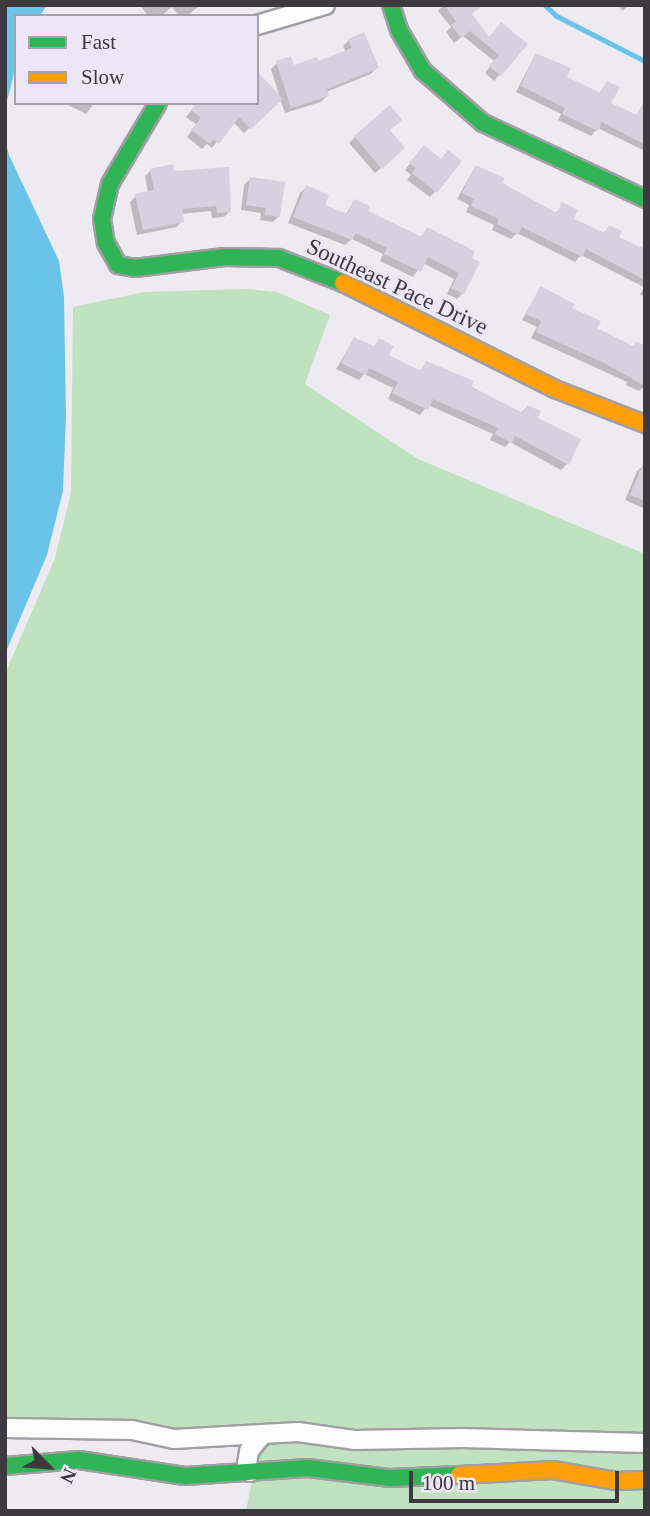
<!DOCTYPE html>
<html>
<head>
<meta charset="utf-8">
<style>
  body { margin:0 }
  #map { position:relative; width:650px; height:1516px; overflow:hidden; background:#edeaf2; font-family:"Times New Roman",serif }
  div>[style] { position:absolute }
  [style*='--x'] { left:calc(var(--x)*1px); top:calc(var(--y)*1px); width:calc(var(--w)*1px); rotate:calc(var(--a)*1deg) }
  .green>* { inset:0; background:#c0e2be }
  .water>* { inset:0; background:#6ac4ea }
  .shadow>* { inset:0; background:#0003 }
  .stream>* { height:4.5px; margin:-2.25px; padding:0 2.25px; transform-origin:2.25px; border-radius:2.25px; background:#6ac4ea }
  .building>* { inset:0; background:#d7d1df }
  .roads { filter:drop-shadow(2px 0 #a19fa4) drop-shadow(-2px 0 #a19fa4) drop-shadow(0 2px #a19fa4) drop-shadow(0 -2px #a19fa4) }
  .street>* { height:18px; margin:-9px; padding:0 9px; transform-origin:9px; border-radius:9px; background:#fcfcfd }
  .fast>* { height:16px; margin:-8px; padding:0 8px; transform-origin:8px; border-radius:8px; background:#30b455 }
  .slow>* { height:16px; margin:-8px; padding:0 8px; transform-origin:8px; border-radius:8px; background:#ff9f0a }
  span { translate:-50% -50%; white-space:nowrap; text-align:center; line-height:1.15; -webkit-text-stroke:6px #ede6f5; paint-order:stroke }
  .street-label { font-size:23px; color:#3c393f }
  .frame { position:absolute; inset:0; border:7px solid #3c393f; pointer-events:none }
  .legend { position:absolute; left:14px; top:14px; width:245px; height:91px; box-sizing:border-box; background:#ede6f5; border:2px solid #a6a1ac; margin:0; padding:9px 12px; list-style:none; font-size:21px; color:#3c393f }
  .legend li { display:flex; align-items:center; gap:14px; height:35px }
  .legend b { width:35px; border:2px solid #a6a1ac }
  .north { position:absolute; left:14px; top:1432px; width:70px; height:70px; -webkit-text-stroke:5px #ede6f5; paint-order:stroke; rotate:115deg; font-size:19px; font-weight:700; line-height:28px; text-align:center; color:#3c393f }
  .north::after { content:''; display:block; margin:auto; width:24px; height:32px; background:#3c393f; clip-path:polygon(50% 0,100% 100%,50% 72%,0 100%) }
  .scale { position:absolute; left:409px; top:1471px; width:210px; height:32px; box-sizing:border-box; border:4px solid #3c393f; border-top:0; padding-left:9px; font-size:21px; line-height:24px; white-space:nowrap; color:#3c393f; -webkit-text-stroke:5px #ede6f5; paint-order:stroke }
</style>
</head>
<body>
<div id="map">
  <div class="green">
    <i style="clip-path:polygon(247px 289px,277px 292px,330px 315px,305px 384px,418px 459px,645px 554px,645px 1511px,246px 1511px,261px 1433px,5px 1426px,5px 674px,55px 558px,71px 493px,73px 307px,144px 292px)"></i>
  </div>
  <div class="water">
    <i style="clip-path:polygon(5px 5px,47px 5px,40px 16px,16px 16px,16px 65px,5px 109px)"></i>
    <i style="clip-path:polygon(5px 139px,9px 155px,59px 261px,64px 297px,66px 417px,63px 491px,47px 555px,5px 654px)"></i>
  </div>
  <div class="shadow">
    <i style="clip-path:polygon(140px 5px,200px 5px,187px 16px,179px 16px,172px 7px,161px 16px,148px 16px)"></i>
    <i style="clip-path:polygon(444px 5px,474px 5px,470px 15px,488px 39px,525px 44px,494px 81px,485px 73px,494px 61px,463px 36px,454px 43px,446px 32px,451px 27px,438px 11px)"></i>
    <i style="clip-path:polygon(617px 5px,629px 5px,623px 11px)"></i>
    <i style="clip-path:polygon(349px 40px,376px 68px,371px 74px,326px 92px,327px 96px,321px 102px,285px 113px,280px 99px,244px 133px,233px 122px,212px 148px,207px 144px,202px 149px,187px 137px,196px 124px,186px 117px,195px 106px,257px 103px,280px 98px,271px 69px,277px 63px,290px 59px,293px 67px,317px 64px,346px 52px,343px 46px)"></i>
    <i style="clip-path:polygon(535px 55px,565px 78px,599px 94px,607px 83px,609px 104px,635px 116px,640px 112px,645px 114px,645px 151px,598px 128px,591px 136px,558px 120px,561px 114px,516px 92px)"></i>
    <i style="clip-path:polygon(64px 103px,94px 103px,86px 114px)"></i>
    <i style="clip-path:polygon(388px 131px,397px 154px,375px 173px,349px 143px,355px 137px)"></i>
    <i style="clip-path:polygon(418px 153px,436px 191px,430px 197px,407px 180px,411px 175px,405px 170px)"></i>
    <i style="clip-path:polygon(475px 167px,555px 214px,563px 204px,572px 219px,603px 234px,609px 227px,617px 238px,645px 260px,645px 297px,640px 295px,644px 287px,581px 255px,575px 262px,517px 233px,511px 239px,492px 230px,494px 225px,466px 212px,469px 205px,457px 199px)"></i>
    <i style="clip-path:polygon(151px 170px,173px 173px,230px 211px,224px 217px,212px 218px,211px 211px,181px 214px,182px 221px,177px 227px,137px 235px,130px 202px,136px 196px,148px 193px,145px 176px)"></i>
    <i style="clip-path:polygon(250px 179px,279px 216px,273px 222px,260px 220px,261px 213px,241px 210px,244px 185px)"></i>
    <i style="clip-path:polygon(306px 187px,322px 205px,345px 215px,354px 201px,366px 212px,420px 238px,427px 229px,473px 252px,463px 293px,457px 299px,447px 294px,454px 279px,423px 263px,413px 277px,380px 261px,383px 254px,352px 239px,345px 245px,288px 223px,300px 193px)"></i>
    <i style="clip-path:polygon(540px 289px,595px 329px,632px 347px,645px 386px,639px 391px,626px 385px,627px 382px,531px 338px,537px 327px,522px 320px)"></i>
    <i style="clip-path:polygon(354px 339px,373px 348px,379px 340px,387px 356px,419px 372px,427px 363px,521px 413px,527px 407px,535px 418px,579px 440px,567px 464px,561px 470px,510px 442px,505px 447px,490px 440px,493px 434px,428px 405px,420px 415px,388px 399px,393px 388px,364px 374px,359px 380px,336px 369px)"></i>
    <i style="clip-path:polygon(643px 466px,645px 505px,643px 508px,625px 500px,637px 471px)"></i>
  </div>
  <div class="stream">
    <i style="--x:545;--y:5;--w:16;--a:43"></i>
    <i style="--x:557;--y:16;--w:99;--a:27.1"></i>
  </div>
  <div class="building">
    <i style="clip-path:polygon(444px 5px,483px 5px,472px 14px,489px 37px,501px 22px,528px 44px,501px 76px,489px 66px,499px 55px,470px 31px,461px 38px,451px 25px,456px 21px)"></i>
    <i style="clip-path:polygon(364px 32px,379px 68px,327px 89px,329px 96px,291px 108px,276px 61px,291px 56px,294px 65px,317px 57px,318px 61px,352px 48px,348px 39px)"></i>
    <i style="clip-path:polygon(535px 53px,571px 68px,567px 77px,601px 93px,607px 81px,620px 87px,611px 103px,637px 115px,645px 99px,645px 145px,602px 122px,598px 131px,583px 124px,562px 114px,565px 108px,521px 86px)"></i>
    <i style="clip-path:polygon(257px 71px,283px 99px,251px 129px,239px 117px,219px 144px,213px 139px,210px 144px,191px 130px,201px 118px,191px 110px,196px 103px,257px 103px)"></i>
    <i style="clip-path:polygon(390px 105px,402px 120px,390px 130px,405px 148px,382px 169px,354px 136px)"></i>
    <i style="clip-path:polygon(424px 145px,441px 159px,448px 150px,462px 161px,437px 193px,412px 173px,416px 168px,409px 163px)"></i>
    <i style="clip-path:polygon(173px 164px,174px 171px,229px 167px,231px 212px,217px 213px,216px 206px,182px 209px,184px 222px,143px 230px,135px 194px,154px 190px,150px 169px)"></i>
    <i style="clip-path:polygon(475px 165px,505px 178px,502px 183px,557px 213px,562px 202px,578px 210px,574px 219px,605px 233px,609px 225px,622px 231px,619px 237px,645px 249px,645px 280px,586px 249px,582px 257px,522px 227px,518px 235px,497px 224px,499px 219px,471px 206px,474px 199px,462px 193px)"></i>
    <i style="clip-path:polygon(250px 177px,285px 182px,280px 217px,265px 215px,266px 208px,246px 205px)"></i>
    <i style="clip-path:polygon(306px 185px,329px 195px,325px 205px,347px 214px,354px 199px,370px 206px,368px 211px,422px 237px,427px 227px,475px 251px,472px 258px,480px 262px,464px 294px,451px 288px,459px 273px,428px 257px,421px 272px,384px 254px,387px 248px,356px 233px,352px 240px,293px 217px)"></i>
    <i style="clip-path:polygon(540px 286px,575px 304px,572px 308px,601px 321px,597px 328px,633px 346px,636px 341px,645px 346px,645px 386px,604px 363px,536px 332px,541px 321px,526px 314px)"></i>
    <i style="clip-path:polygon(354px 337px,375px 347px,379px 338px,394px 346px,389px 355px,421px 371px,426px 361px,474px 381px,471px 387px,523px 413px,527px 405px,541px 411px,538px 418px,581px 439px,569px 465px,515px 436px,512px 443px,495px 434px,498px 428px,433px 399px,428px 410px,392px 393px,398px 382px,369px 368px,366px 375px,341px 363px)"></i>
    <i style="clip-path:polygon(645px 459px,645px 501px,630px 495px)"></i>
  </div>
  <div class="roads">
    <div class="street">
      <i style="--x:257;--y:25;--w:71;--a:-16.4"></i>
      <i style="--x:5;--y:1428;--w:127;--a:0.9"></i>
      <i style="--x:132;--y:1430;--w:43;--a:12.1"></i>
      <i style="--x:174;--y:1439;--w:124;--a:-3.2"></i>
      <i style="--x:298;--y:1432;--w:58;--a:8"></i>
      <i style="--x:355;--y:1440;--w:108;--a:-1.1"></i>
      <i style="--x:463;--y:1438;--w:182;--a:1.6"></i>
      <i style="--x:250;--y:1472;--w:9;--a:-111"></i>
      <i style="--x:247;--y:1464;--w:13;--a:-81"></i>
      <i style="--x:249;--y:1451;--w:19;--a:-51"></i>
    </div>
    <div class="fast">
      <i style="--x:391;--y:5;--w:26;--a:72"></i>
      <i style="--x:399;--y:30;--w:48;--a:59.7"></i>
      <i style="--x:423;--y:71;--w:79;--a:40.9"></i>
      <i style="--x:483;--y:123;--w:179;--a:25.1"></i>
      <i style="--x:158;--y:103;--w:94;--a:120.7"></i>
      <i style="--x:110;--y:184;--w:36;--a:103"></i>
      <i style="--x:102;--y:219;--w:24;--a:81"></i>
      <i style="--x:106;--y:243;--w:25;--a:61"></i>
      <i style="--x:118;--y:265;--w:17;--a:10"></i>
      <i style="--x:135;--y:268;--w:90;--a:-7"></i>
      <i style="--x:224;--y:257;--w:55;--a:1"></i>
      <i style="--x:279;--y:258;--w:69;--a:21.3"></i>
      <i style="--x:5;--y:1466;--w:74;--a:-4.6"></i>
      <i style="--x:79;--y:1460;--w:107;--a:8.6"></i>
      <i style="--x:185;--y:1476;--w:123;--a:-3.7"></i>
      <i style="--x:308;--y:1468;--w:83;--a:7"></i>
      <i style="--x:390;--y:1478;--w:69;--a:-2.5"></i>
    </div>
    <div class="slow">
      <i style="--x:343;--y:283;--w:237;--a:26.6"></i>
      <i style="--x:555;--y:389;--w:97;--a:21.3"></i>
      <i style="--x:459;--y:1475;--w:94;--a:-3"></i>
      <i style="--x:553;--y:1470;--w:64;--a:9.9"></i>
      <i style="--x:616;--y:1481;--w:29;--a:-2"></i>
    </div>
  </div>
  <div class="street-label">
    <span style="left:397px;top:287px;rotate:25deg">Southeast Pace Drive</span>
  </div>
  <div class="frame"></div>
  <ul class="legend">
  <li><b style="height:9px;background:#30b455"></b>Fast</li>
  <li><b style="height:9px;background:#ff9f0a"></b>Slow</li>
  </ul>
  <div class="north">N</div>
  <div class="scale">100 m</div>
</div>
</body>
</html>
